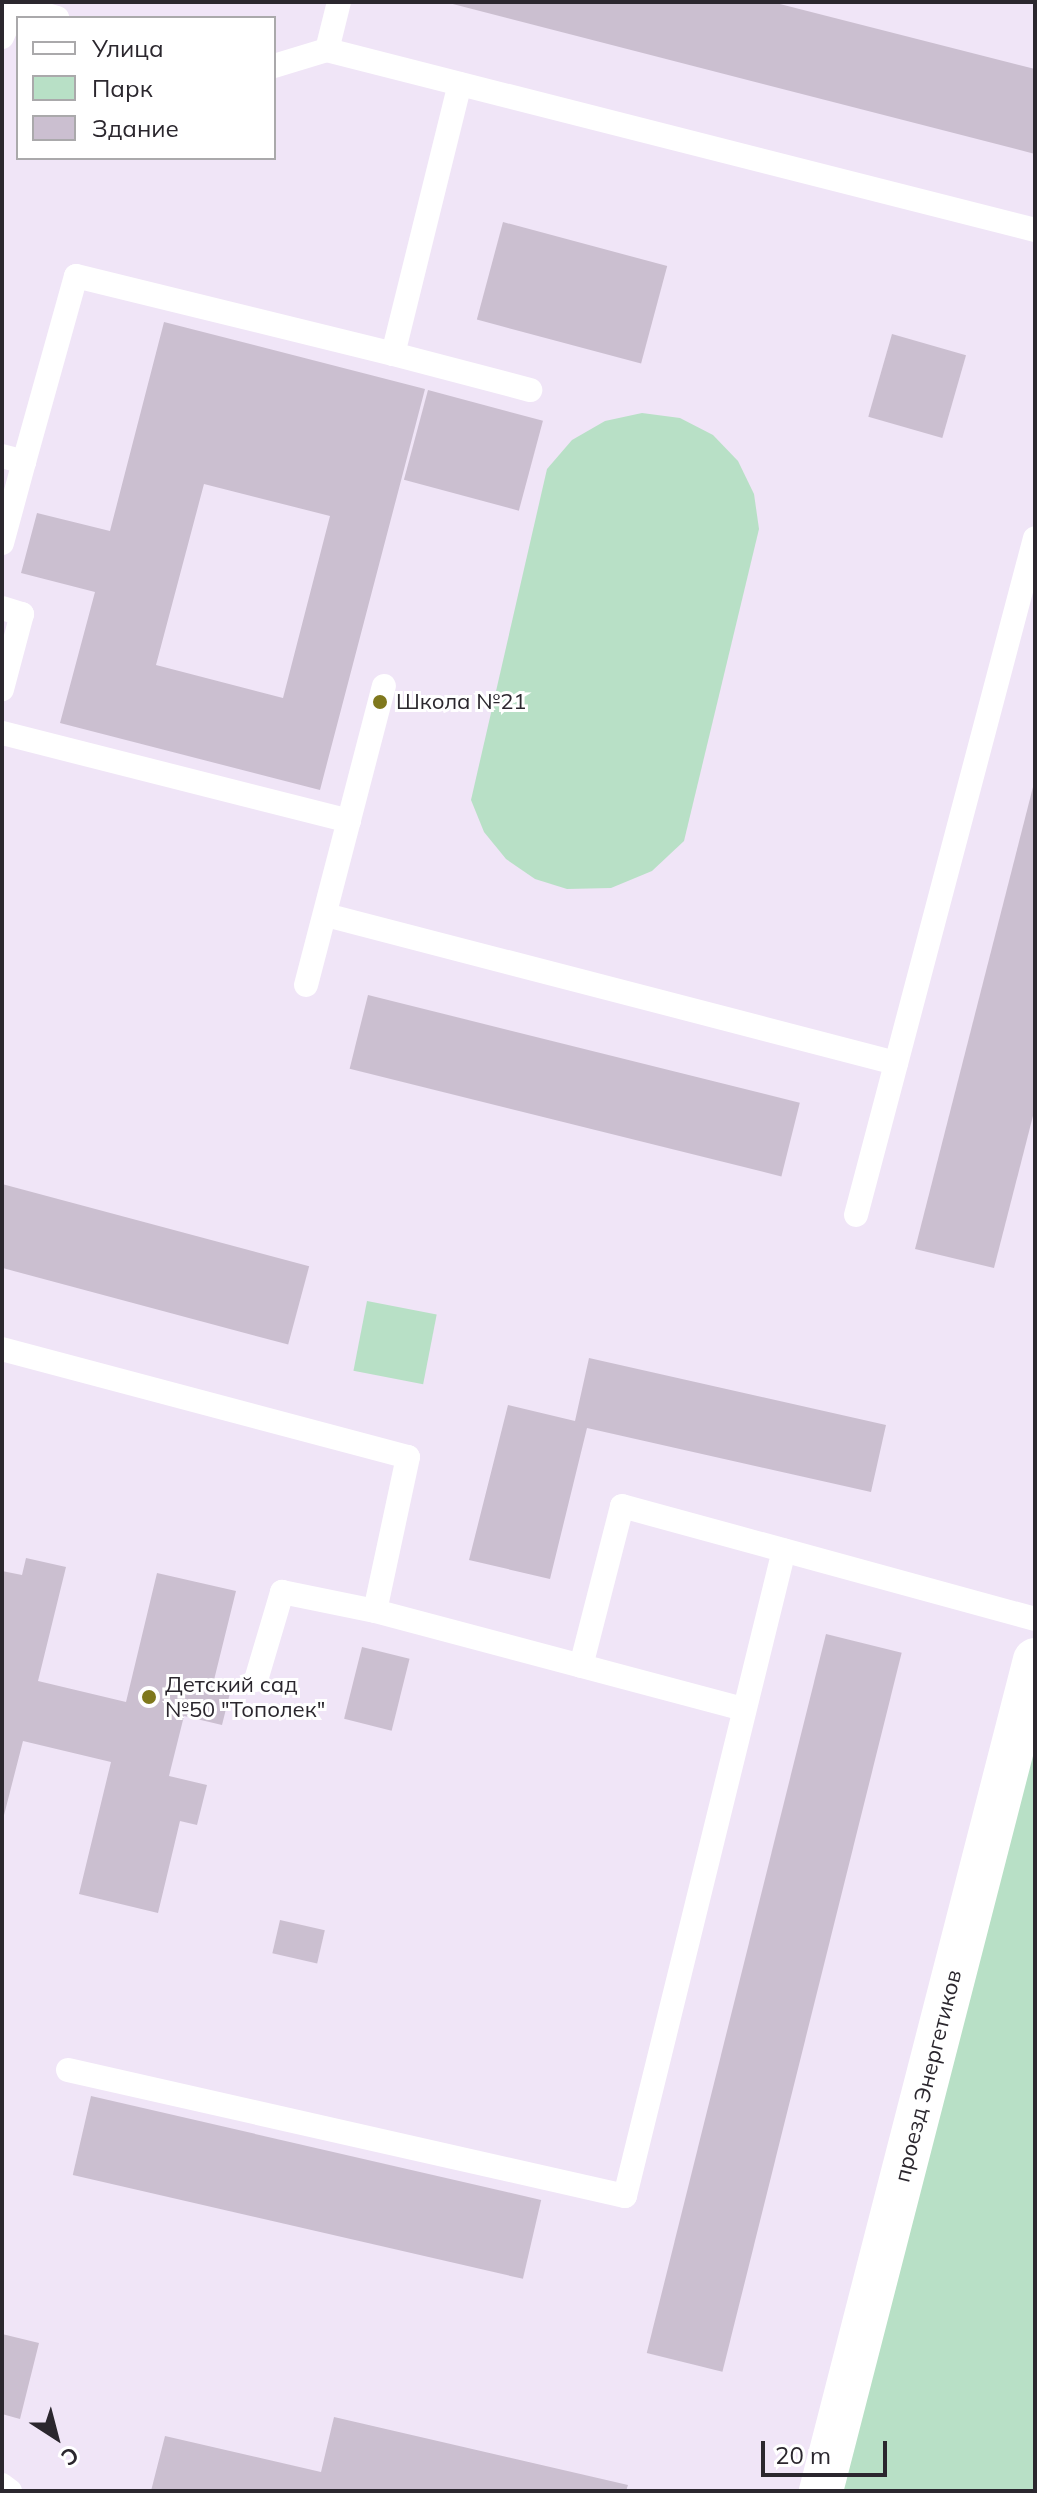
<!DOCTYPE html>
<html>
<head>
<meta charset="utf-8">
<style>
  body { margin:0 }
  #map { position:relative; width:1037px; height:2493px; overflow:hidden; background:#f0e5f7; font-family:Mulish,sans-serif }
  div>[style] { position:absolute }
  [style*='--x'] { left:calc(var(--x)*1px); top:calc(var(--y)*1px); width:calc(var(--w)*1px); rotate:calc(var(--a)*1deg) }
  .green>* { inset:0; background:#b8e0c6; transform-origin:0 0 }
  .building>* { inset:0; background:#cbbfd0; transform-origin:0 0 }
  .service>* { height:24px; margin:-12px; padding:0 12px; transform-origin:12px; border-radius:12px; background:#fff }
  .tertiary>* { height:44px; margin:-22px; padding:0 22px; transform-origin:22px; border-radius:22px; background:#fff }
  .dots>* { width:22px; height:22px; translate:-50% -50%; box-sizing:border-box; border:4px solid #fff; border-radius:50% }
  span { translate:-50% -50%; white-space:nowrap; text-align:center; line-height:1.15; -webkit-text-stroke:6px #fff; paint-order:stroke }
  .poi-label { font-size:22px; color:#2b272e }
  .left { translate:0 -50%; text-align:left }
  .street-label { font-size:22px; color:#2b272e }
  .frame { position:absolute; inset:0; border:4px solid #2b272e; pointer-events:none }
  .legend { position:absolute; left:16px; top:16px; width:260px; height:144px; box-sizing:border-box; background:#fff; border:2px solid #aaa9ab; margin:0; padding:10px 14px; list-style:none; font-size:24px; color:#2b272e }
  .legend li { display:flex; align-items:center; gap:16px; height:40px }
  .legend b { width:40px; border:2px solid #aaa9ab }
  .north { position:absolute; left:16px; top:2397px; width:80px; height:80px; -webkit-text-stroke:6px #fff; paint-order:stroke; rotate:144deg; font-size:22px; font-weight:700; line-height:32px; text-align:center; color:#2b272e }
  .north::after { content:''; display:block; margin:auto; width:28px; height:36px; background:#2b272e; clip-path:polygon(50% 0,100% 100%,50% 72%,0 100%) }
  .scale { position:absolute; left:761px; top:2441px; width:126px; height:36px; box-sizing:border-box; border:4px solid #2b272e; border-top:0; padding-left:10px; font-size:24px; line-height:28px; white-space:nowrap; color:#2b272e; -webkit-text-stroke:6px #fff; paint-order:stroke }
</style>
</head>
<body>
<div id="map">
  <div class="green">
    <i style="clip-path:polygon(642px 413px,680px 418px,713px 435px,738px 461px,754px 494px,759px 529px,684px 841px,652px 871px,611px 888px,567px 889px,535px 879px,506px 859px,484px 832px,471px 800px,547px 469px,572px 440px,605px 421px)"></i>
    <i style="left:367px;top:1301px;width:71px;height:71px;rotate:11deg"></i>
    <i style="clip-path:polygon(1035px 1723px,1035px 2491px,842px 2491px)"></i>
  </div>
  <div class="building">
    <i style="clip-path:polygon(445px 2px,772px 2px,1035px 69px,1035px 154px)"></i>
    <i style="left:503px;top:222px;width:170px;height:101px;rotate:15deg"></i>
    <i style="clip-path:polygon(evenodd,164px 322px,425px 389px,320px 790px,60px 723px,95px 592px,21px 573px,37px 513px,110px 531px,164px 322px,204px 484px,330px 516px,283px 698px,156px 665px,204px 484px)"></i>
    <i style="left:892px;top:334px;width:77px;height:86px;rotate:16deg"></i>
    <i style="left:428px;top:390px;width:119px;height:93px;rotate:15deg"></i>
    <i style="clip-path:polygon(1034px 783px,1035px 1108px,994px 1268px,915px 1249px)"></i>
    <i style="left:368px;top:995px;width:445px;height:76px;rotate:14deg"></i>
    <i style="left:2px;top:1184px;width:318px;height:81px;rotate:15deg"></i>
    <i style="clip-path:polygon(589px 1358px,886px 1425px,871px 1492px,587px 1428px,550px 1579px,469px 1560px,508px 1405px,575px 1421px)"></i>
    <i style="clip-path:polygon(26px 1558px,66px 1567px,38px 1681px,126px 1702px,157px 1573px,236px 1591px,214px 1680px,232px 1685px,222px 1725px,184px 1716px,169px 1776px,207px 1785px,197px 1825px,180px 1821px,158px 1913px,79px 1894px,111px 1762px,23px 1741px,2px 1823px,2px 1571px,22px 1575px)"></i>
    <i style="left:826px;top:1634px;width:78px;height:741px;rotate:14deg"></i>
    <i style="left:362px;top:1647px;width:49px;height:74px;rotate:14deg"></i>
    <i style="left:280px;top:1920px;width:46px;height:34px;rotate:13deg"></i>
    <i style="left:91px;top:2096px;width:462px;height:81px;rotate:13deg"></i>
    <i style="clip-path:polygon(2px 2334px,39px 2343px,20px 2419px,2px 2414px)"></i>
    <i style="clip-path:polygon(334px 2417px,628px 2485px,626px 2491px,151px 2491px,165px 2436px,321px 2472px)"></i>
  </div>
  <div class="service">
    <i style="--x:2;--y:37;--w:34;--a:-66"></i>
    <i style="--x:16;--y:6;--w:43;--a:16.3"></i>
    <i style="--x:327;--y:50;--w:49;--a:-76"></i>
    <i style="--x:274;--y:66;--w:55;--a:-16.8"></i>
    <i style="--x:327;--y:50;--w:731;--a:14.26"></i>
    <i style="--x:393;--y:354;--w:142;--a:14.7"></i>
    <i style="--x:2;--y:456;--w:23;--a:15"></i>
    <i style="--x:24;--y:462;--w:193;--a:-74.4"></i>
    <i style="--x:76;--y:276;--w:326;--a:13.8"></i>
    <i style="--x:393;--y:354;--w:278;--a:-76.1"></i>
    <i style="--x:2;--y:543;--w:84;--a:-74.8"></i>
    <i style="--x:2;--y:608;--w:21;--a:17"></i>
    <i style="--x:22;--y:614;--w:78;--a:104.9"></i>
    <i style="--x:2;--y:733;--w:358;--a:14.2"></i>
    <i style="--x:326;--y:915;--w:589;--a:14.56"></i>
    <i style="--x:306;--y:985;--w:309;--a:-75.4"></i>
    <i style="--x:856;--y:1215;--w:700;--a:-75.19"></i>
    <i style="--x:2;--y:1349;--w:420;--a:14.9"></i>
    <i style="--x:408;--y:1457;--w:157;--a:102.1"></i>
    <i style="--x:375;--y:1611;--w:382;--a:14.9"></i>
    <i style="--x:581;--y:1666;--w:165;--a:-75.6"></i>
    <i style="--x:622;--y:1506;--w:428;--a:15.3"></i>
    <i style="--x:256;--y:1680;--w:92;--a:-73.5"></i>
    <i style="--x:282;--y:1592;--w:95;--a:11.5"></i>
    <i style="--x:68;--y:2070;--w:571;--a:12.75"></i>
    <i style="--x:625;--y:2196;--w:665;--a:-76.17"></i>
    <i style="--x:2;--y:2485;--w:10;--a:37"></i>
  </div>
  <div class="tertiary">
    <i style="--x:821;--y:2491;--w:858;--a:-75.56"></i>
  </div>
  <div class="dots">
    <i style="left:380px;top:702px;background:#7f781d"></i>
    <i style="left:149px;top:1697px;background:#7f781d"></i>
  </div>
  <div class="poi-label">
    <span class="left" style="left:396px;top:702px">Школа №21</span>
    <span class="left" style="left:165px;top:1697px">Детский сад<br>№50 "Тополек"</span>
  </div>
  <div class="street-label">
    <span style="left:928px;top:2076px;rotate:-76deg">проезд Энергетиков</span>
  </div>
  <div class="frame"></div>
  <ul class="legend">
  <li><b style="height:10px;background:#fff"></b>Улица</li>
  <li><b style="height:22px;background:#b8e0c6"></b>Парк</li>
  <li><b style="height:22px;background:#cbbfd0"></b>Здание</li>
  </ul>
  <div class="north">С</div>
  <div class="scale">20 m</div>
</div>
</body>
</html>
